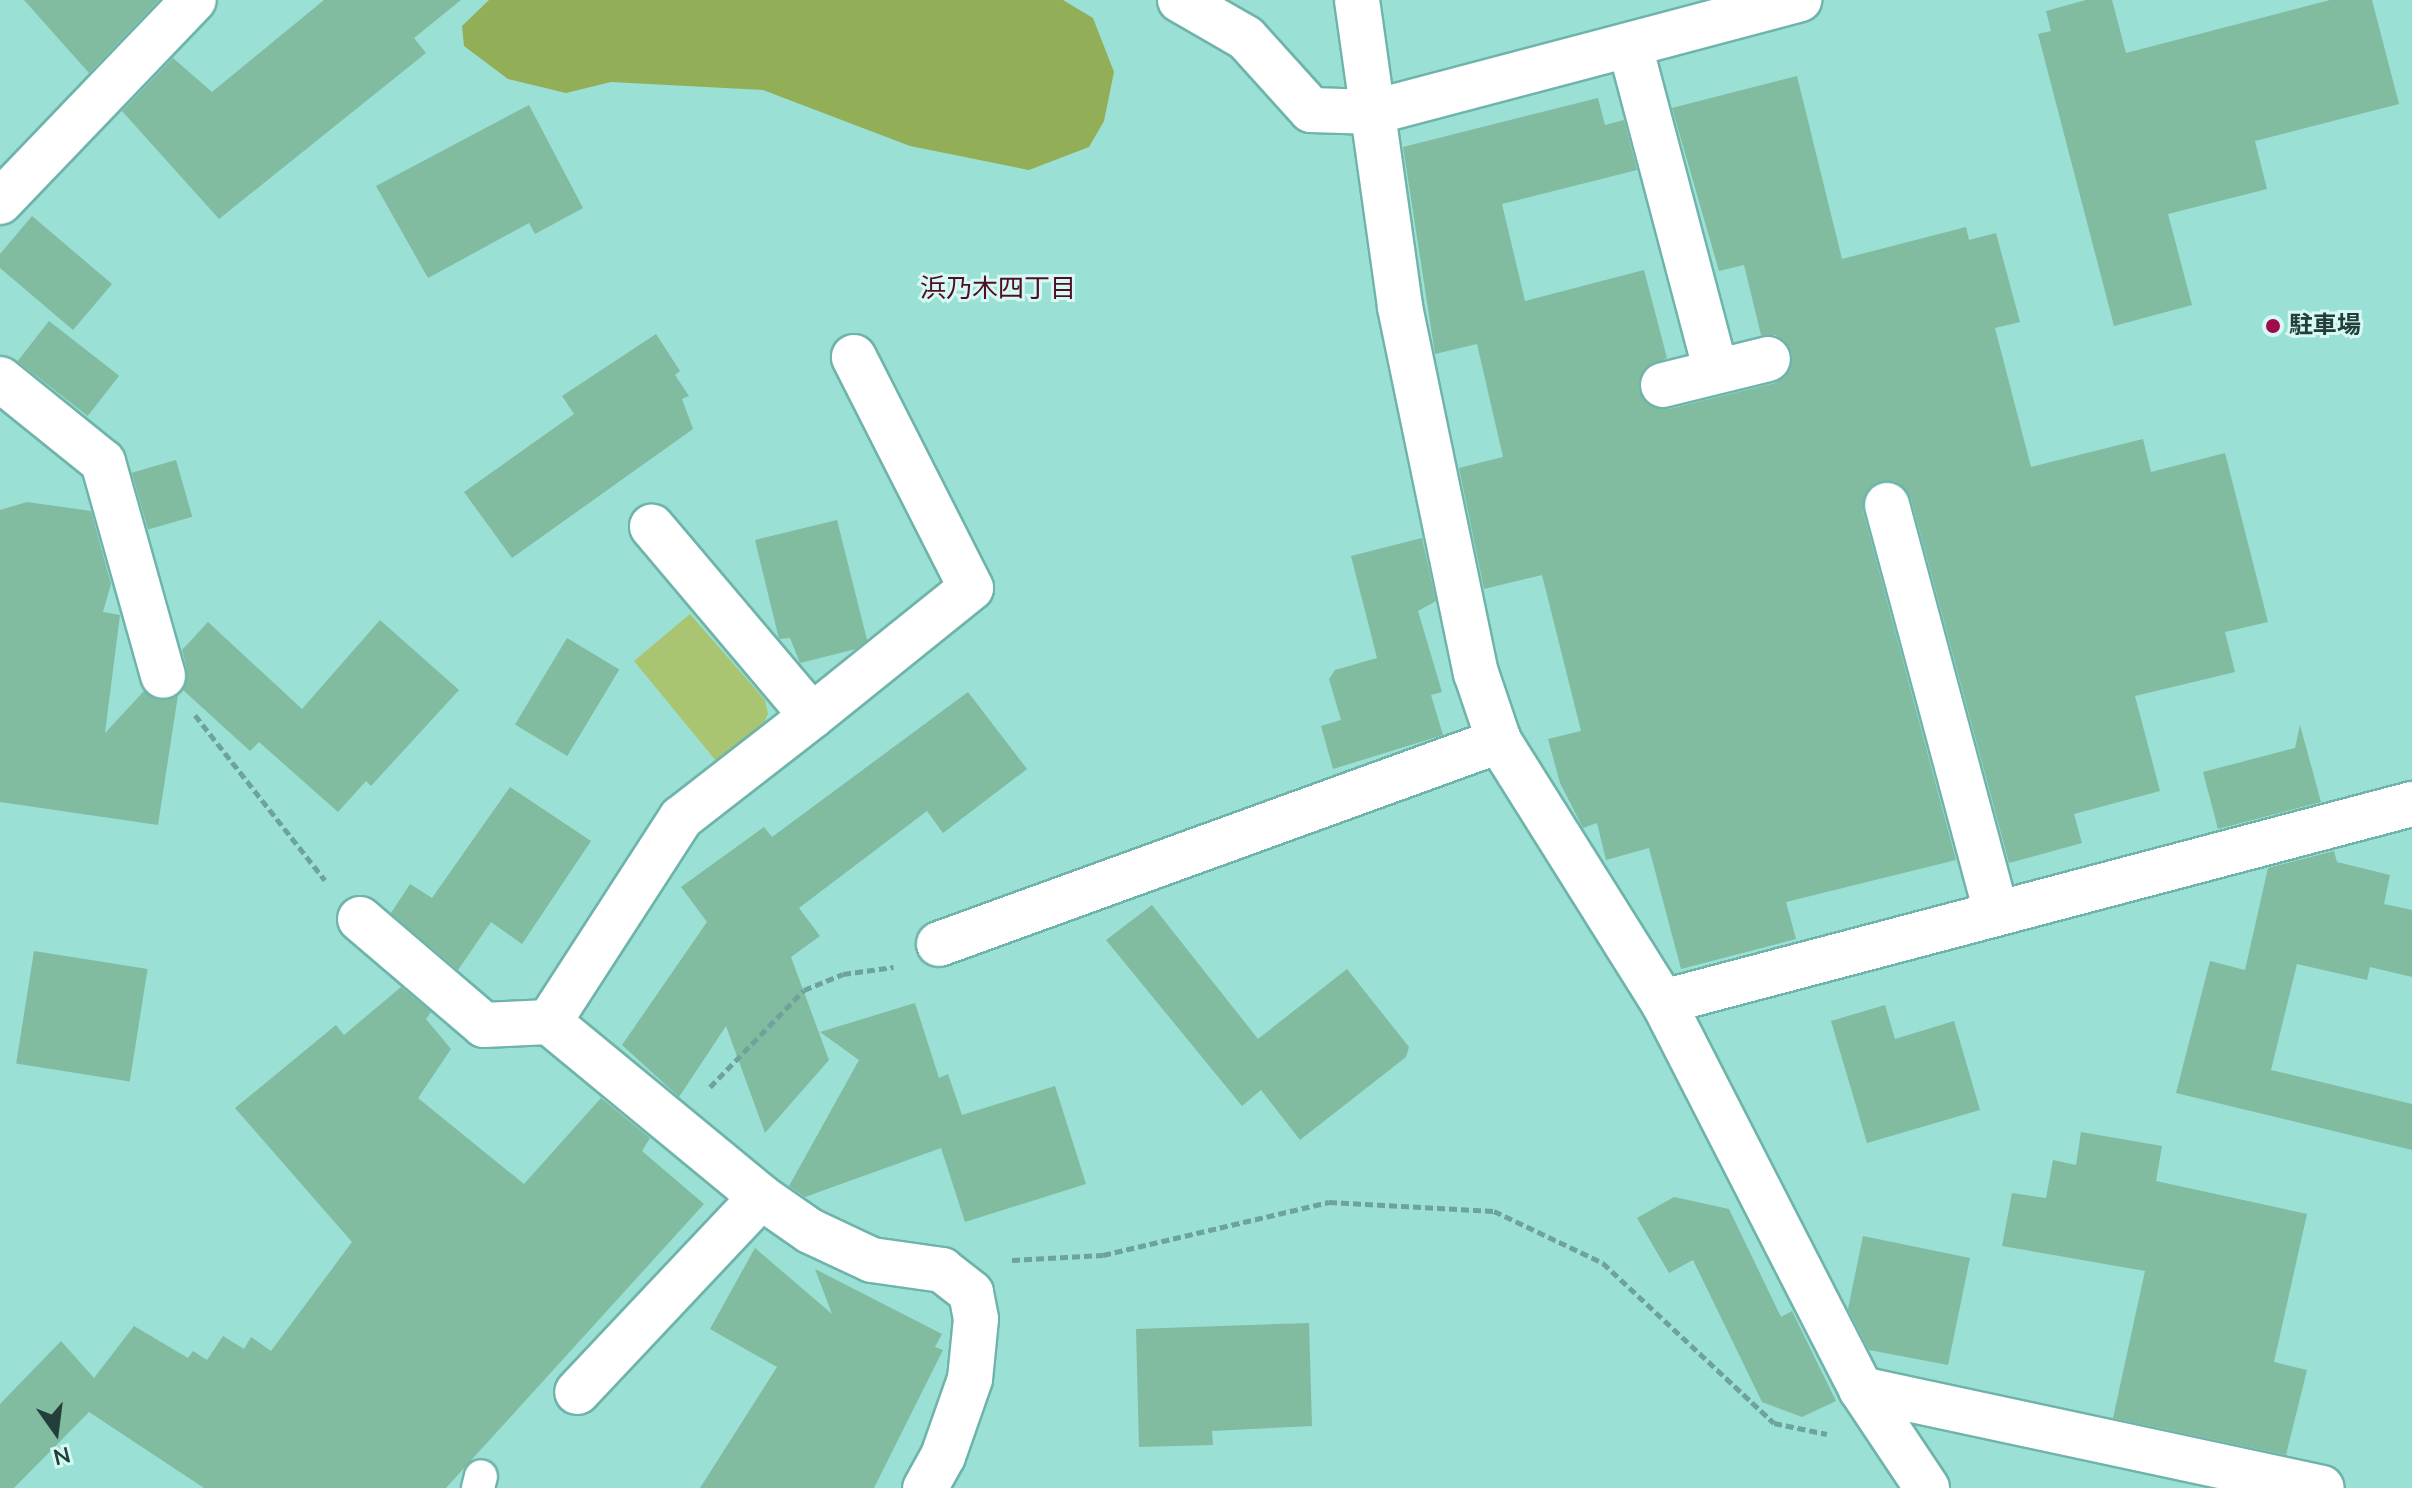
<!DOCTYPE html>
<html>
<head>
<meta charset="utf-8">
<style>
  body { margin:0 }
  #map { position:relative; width:2412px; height:1488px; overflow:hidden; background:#9ae0d5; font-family:"Nunito Sans","Noto Sans JP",sans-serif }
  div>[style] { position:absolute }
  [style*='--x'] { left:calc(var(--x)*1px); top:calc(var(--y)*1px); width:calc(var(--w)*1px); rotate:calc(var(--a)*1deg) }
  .green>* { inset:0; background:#a9c571 }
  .forest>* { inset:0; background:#92ae56 }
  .building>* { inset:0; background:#81bba0; transform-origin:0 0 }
  .path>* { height:5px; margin-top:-2.5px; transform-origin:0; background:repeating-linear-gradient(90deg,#6da39a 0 8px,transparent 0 12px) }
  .roads { filter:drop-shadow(2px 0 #6fb4aa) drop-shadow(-2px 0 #6fb4aa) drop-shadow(0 2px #6fb4aa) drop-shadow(0 -2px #6fb4aa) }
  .service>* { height:32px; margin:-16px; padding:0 16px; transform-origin:16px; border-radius:16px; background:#fff }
  .minor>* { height:44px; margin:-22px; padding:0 22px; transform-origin:22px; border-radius:22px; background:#fff }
  .dots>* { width:22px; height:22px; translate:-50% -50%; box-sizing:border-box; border:4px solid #d7f9f3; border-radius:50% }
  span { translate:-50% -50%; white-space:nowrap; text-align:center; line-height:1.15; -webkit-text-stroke:6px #d7f9f3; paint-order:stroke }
  .poi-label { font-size:24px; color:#233f3b; font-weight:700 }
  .left { translate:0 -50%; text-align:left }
  .neighbourhood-label { font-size:26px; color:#500d26 }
  .north { position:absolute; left:16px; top:1392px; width:80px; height:80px; -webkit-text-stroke:6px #d7f9f3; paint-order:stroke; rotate:166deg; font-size:22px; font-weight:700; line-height:32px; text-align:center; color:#233f3b }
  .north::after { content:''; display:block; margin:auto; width:28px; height:36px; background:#233f3b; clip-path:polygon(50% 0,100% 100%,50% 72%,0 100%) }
</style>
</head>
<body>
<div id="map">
  <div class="green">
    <i style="clip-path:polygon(690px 614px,765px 700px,768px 714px,761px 729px,717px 762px,634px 661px)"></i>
  </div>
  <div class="forest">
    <i style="clip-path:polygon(489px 0,1063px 0,1093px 18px,1114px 72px,1104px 121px,1089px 147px,1029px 170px,910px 146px,763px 90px,611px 82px,566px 93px,508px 79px,464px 46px,462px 26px)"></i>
  </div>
  <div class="building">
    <i style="clip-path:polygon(24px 0,159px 0,89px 73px)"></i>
    <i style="clip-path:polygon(324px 0,461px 0,414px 38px,426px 53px,219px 219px,122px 111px,173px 58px,212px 92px)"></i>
    <i style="clip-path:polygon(2086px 0,2112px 0,2126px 53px,2330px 0,2372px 0,2399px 104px,2255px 141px,2267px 189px,2168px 214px,2192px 305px,2114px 326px,2038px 34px,2051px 31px,2046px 11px)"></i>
    <i style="clip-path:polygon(1797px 76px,1842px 259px,1966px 227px,1969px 240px,1996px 233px,2020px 322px,1995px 328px,2031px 467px,2143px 439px,2151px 472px,2225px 453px,2268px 622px,2225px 632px,2235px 672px,2135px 696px,2160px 791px,2074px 814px,2082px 843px,2009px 863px,1911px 499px,1894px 481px,1870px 487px,1863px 511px,1956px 860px,1786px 902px,1796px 939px,1681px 969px,1649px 848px,1606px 860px,1597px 823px,1583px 828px,1560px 783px,1548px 739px,1581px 731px,1542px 575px,1484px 589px,1459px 468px,1503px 457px,1477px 344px,1435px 354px,1403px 147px,1598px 98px,1605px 125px,1624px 120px,1637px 170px,1502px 204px,1525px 301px,1644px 270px,1667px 358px,1645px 368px,1639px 390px,1646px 403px,1669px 409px,1775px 383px,1786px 376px,1792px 354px,1776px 335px,1761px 335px,1744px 265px,1719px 271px,1672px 108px)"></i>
    <i style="clip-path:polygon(529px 105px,583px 208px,535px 234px,529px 223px,428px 278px,376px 186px)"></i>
    <i style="clip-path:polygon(32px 216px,112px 284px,73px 330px,0 268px,0 254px)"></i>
    <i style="left:49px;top:321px;width:89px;height:51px;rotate:38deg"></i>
    <i style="clip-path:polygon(656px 334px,680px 371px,675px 375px,689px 396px,682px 399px,693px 429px,512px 558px,464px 492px,574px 414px,562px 396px)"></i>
    <i style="left:176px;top:460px;width:59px;height:46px;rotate:74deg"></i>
    <i style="clip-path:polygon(27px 502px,91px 511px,111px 584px,103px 612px,120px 615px,105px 733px,144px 691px,158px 700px,178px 695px,158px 825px,0 802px,0 510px)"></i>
    <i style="clip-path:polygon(837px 520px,867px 640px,856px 649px,800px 663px,790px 638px,779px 639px,755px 540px)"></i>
    <i style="clip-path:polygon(1422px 538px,1436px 601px,1418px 611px,1442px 692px,1431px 695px,1443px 735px,1333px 769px,1321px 726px,1341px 720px,1329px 679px,1335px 670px,1377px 658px,1351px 556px)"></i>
    <i style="clip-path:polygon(380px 620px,459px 690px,371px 786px,366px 781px,338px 812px,259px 742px,250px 751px,183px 690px,187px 670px,182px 650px,208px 622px,302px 709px)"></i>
    <i style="left:567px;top:638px;width:61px;height:101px;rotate:31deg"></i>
    <i style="clip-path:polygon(968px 692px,1027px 769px,943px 833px,927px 811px,799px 908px,820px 936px,791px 957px,829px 1060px,765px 1133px,726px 1026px,679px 1097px,622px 1045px,707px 922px,681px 887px,764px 827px,772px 837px)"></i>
    <i style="clip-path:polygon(2300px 725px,2321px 802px,2218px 829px,2203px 772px,2295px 748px)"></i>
    <i style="clip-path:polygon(510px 787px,591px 841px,522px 944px,491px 922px,458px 970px,391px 913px,410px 884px,432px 898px)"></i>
    <i style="clip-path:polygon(2334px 851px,2337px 862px,2390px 875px,2384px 904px,2412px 910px,2412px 977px,2370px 967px,2367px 980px,2297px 964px,2271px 1070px,2412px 1104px,2412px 1150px,2176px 1093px,2210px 961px,2245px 970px,2268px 868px)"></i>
    <i style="clip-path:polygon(1152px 905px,1258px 1039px,1347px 969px,1409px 1047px,1406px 1057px,1300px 1140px,1261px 1090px,1242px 1106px,1106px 940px)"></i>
    <i style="left:34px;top:951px;width:115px;height:114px;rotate:9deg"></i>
    <i style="clip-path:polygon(401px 987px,431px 1012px,426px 1019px,451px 1049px,418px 1098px,524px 1184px,601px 1098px,650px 1138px,642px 1151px,704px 1204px,446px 1488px,204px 1488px,89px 1412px,14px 1488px,0 1488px,0 1404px,61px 1341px,94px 1378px,134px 1326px,188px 1358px,193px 1351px,207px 1360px,223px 1336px,244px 1349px,251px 1337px,271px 1351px,352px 1242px,235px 1108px,336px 1025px,344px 1035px)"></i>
    <i style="clip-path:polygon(915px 1003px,939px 1078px,948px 1074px,962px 1115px,1055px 1086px,1086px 1184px,965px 1222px,941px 1148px,805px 1197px,789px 1186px,859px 1060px,820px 1032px)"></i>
    <i style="clip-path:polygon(1885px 1005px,1895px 1039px,1954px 1021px,1980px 1110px,1867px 1143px,1831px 1021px)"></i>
    <i style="clip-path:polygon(2081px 1132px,2162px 1146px,2156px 1181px,2307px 1214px,2274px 1362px,2307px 1370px,2286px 1455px,2113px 1418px,2145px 1271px,2002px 1246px,2012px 1193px,2046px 1198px,2053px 1160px,2076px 1165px)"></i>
    <i style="clip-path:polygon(1674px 1197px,1729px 1209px,1781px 1317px,1792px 1311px,1836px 1401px,1802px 1417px,1762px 1402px,1693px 1260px,1669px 1273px,1637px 1218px)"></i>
    <i style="clip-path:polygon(1863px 1236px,1970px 1258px,1948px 1365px,1869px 1350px,1848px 1309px)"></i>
    <i style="clip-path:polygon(755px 1248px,832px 1314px,815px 1269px,942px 1334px,935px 1347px,943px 1350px,874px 1488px,700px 1488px,777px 1367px,710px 1329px)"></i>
    <i style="clip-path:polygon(1309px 1323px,1312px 1426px,1212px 1431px,1213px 1445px,1139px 1447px,1136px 1329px)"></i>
  </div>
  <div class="path">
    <i style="--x:195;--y:715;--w:210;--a:51.8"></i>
    <i style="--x:710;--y:1087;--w:135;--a:-45.9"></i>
    <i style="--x:804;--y:990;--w:42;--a:-22.3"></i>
    <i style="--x:843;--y:974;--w:51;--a:-7.8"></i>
    <i style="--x:1012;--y:1260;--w:91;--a:-3.1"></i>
    <i style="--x:1103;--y:1255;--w:232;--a:-13.2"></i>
    <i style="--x:1329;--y:1202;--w:165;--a:3.1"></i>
    <i style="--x:1494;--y:1211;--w:121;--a:25.5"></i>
    <i style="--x:1603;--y:1263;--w:234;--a:43.1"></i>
    <i style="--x:1774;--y:1423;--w:54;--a:11.7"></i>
  </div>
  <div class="roads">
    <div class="service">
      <i style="--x:478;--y:1488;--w:12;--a:-76"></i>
    </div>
    <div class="minor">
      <i style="--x:1180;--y:0;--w:76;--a:29.9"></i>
      <i style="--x:1246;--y:38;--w:97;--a:47.9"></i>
      <i style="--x:1311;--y:110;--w:63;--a:1.8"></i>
      <i style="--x:1374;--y:112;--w:440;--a:-14.8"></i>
      <i style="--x:1357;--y:0;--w:310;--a:82"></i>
      <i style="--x:1400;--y:307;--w:374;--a:78.3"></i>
      <i style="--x:1476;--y:673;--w:72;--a:71.3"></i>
      <i style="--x:1499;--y:741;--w:308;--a:57.9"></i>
      <i style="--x:1663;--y:1002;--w:435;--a:62.9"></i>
      <i style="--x:1861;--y:1389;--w:119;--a:56.3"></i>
      <i style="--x:1630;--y:46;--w:336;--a:75.2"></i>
      <i style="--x:0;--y:202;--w:280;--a:-46.2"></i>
      <i style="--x:0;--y:379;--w:132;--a:38.9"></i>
      <i style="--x:103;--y:462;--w:222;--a:74.3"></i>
      <i style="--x:1663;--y:385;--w:108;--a:-13.9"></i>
      <i style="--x:1887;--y:505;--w:422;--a:75"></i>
      <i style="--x:812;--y:716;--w:204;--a:-38.8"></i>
      <i style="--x:971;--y:588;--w:259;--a:-116.9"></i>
      <i style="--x:360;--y:919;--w:163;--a:40.5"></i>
      <i style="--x:484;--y:1025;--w:65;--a:-2.6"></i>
      <i style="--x:549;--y:1022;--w:275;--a:39.5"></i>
      <i style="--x:761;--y:1197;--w:268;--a:133.3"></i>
      <i style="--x:939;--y:944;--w:596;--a:-19.93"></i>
      <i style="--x:1663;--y:1002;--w:775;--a:-14.81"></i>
      <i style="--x:549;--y:1022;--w:243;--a:-57.1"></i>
      <i style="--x:681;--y:818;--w:166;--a:-37.9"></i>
      <i style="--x:812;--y:716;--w:248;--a:-130.2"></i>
      <i style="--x:761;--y:1197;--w:60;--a:34.8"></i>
      <i style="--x:810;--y:1231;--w:68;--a:25.1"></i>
      <i style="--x:872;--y:1260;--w:71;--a:8.1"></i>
      <i style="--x:942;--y:1270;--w:37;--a:38"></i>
      <i style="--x:971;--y:1293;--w:26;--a:79"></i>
      <i style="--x:976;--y:1319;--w:60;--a:95.7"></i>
      <i style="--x:970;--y:1379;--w:82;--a:109.3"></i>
      <i style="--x:943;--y:1456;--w:37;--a:119"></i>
      <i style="--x:1861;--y:1389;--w:471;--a:12.1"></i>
    </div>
  </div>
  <div class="dots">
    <i style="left:2273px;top:326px;background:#a10a4d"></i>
  </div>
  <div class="poi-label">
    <span class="left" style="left:2289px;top:326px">駐車場</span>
  </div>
  <div class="neighbourhood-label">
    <span style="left:998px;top:289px">浜乃木四丁目</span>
  </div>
  <div class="north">N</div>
</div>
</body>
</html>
